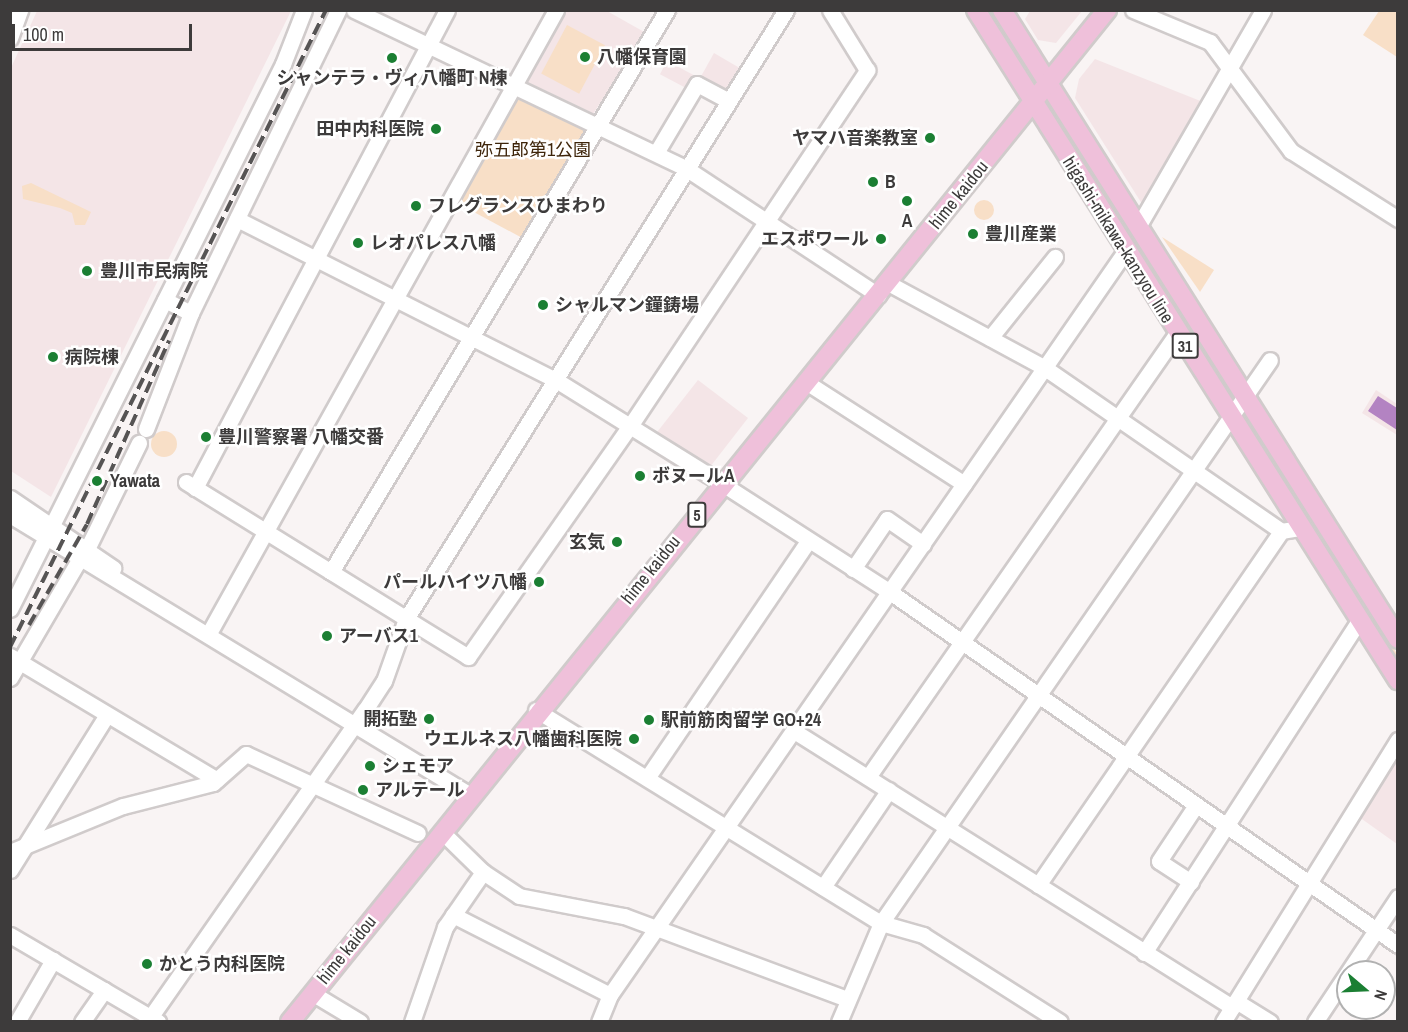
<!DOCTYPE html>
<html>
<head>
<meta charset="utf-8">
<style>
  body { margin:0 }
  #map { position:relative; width:1408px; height:1032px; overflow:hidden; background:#f9f4f4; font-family:"Archivo Narrow","Noto Sans JP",sans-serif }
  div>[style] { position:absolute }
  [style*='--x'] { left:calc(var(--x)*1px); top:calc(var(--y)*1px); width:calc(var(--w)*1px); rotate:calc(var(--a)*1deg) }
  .built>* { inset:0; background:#f4e5e7; transform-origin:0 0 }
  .green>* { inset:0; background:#f8dfc7; transform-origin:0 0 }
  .round { border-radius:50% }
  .water>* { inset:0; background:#b383c2 }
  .roads { filter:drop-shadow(2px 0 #d0cbcb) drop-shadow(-2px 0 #d0cbcb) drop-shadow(0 2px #d0cbcb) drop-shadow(0 -2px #d0cbcb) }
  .minor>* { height:15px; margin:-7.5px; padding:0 7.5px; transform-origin:7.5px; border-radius:7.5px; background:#fff }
  .major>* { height:18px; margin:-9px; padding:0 9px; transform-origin:9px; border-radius:9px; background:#efc0da }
  .rail>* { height:4px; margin-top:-2px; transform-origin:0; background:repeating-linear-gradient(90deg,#565454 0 12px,transparent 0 18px) }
  .dots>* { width:16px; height:16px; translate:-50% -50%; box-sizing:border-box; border:3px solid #fff; border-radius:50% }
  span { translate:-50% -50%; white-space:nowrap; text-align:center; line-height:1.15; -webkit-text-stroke:5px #fff; paint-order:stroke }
  .shield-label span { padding:2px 4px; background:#fff; border:2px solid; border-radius:4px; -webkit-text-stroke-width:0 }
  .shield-label { font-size:16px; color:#3d3b3b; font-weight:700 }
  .poi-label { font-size:18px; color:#3d3b3b; font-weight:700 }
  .left { translate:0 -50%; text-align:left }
  .right { translate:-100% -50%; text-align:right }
  .park-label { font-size:18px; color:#3e250a }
  .street-label { font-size:18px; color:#3d3b3b }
  .frame { position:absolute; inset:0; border:12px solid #3d3b3b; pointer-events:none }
  .north { position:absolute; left:1336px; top:960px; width:60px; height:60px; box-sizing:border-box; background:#fff; border:2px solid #b1b1b1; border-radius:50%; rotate:109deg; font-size:16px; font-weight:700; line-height:24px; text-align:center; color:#3d3b3b }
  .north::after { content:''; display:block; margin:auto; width:21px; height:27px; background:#1b7f33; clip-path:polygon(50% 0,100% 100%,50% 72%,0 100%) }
  .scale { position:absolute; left:12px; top:24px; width:180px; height:27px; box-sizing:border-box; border:3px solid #3d3b3b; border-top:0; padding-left:8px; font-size:18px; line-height:21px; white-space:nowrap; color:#3d3b3b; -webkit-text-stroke:4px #fff; paint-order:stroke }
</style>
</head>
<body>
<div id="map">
  <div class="built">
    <i style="clip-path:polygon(37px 11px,291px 11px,51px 497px,11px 471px,10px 70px)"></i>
    <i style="clip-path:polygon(564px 11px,607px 11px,646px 33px,593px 114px,525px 81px)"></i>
    <i style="clip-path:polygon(1030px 11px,1030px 10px,1082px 11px,1056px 43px,1038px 40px,1025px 19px)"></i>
    <i style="clip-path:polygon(714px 53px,743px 70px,728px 93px,699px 80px)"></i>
    <i style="clip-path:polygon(1095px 59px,1203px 102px,1144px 207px,1075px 98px,1079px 79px)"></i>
    <i style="left:667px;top:61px;width:30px;height:15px;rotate:28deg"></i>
    <i style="clip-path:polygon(698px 380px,748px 418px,710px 467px,654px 436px)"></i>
    <i style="clip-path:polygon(1376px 390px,1397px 404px,1397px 435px,1362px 413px)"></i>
    <i style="clip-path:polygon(1397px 757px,1397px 844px,1359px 817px)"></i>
  </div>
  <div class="green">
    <i style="clip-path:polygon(981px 11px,991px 11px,1019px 53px,1013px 61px)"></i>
    <i style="clip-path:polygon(1379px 11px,1397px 11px,1397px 57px,1363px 35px)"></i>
    <i style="left:567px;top:25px;width:43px;height:55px;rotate:28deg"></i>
    <i style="clip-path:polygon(523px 98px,585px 128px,587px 135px,526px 240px,459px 204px,516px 100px)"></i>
    <i style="clip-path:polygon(1069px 125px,1224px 378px,1218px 388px,1063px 132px)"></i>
    <i style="clip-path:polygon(31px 183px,91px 212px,85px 225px,75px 225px,72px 213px,60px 208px,23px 199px,22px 186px)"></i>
    <i class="round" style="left:974px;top:200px;width:20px;height:20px"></i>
    <i style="clip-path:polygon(1162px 237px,1214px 270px,1200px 292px)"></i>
    <i style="clip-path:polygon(1260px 428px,1397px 654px,1397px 670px,1254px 438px)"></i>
    <i class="round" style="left:151px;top:431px;width:26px;height:26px"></i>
  </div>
  <div class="water">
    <i style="clip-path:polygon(1378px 396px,1397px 408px,1397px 430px,1368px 411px)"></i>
  </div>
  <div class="roads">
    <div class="minor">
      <i style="--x:354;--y:10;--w:369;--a:25.5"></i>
      <i style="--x:687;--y:169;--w:229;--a:33.4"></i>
      <i style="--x:1133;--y:10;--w:83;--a:22.6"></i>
      <i style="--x:1210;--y:42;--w:136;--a:53.4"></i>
      <i style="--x:1291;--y:151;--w:127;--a:32.4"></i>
      <i style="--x:10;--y:38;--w:30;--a:-70"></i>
      <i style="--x:656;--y:153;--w:80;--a:-59.3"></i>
      <i style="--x:697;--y:84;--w:36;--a:28"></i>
      <i style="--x:237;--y:219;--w:357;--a:26.8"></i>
      <i style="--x:556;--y:380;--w:178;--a:31.9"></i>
      <i style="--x:707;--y:474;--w:218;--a:32.8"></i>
      <i style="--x:890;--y:592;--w:619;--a:34.79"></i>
      <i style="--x:1139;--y:225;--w:248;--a:-60"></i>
      <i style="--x:888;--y:283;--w:179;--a:28.4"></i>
      <i style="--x:1045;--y:368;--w:287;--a:34.6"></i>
      <i style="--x:1281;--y:531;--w:20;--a:-9"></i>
      <i style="--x:165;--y:300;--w:29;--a:27"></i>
      <i style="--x:990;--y:338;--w:104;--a:-51.3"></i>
      <i style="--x:806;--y:382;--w:188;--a:32.8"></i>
      <i style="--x:146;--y:429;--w:124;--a:-68.8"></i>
      <i style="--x:191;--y:313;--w:337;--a:-64.1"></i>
      <i style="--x:186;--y:482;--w:332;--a:31.8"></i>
      <i style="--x:468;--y:657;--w:282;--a:-55"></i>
      <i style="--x:630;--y:426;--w:428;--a:-56.3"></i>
      <i style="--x:867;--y:70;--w:70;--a:-121.7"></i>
      <i style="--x:195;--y:488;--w:540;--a:-62.2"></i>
      <i style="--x:10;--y:498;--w:125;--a:34.2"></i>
      <i style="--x:10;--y:515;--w:539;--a:31.33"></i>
      <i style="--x:88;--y:547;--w:116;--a:-63.9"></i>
      <i style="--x:853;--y:569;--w:60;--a:-55.8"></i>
      <i style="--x:887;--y:519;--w:44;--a:34.8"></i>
      <i style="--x:331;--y:572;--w:655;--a:-59.13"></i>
      <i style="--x:10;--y:609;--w:610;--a:-63.39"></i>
      <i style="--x:283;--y:64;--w:58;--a:-68.7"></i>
      <i style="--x:209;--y:633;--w:713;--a:-60.88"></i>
      <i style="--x:10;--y:656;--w:241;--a:30.9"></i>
      <i style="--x:10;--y:678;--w:139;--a:-59.7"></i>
      <i style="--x:536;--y:710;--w:405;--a:31.7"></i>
      <i style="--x:881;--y:923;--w:44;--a:15.9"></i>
      <i style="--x:923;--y:935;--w:162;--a:32.4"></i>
      <i style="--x:794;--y:731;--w:518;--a:32.22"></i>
      <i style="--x:868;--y:777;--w:541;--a:-55.16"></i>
      <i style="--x:647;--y:778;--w:287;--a:-55.8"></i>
      <i style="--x:442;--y:832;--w:57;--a:44.3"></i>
      <i style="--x:483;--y:872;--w:43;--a:33.7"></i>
      <i style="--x:519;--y:896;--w:107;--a:10.8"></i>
      <i style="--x:624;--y:916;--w:238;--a:20.4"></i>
      <i style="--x:10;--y:852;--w:122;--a:-22.2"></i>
      <i style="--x:123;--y:806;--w:93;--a:-14.3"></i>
      <i style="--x:213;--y:783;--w:44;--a:-41.3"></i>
      <i style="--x:246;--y:754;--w:189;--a:24.7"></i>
      <i style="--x:10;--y:870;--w:183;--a:-58"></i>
      <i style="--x:1191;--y:882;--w:38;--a:-147"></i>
      <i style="--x:1159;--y:861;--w:67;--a:-56.5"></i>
      <i style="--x:1038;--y:885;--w:429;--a:-55.5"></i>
      <i style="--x:823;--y:887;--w:117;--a:-55.8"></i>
      <i style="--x:453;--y:915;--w:176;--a:27"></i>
      <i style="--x:10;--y:935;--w:172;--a:30.4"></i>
      <i style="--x:1144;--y:953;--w:396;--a:-57.1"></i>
      <i style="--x:312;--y:993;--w:56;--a:31.1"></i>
      <i style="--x:1236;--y:1001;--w:40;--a:32"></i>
      <i style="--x:17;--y:1022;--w:72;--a:-59.9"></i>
      <i style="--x:82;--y:1022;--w:39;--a:-55"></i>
      <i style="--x:147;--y:1022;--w:381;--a:-55.1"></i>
      <i style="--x:365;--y:710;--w:35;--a:-57"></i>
      <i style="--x:384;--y:681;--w:66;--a:-70.5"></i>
      <i style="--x:406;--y:619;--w:718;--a:-58.04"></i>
      <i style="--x:412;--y:1022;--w:101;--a:-70.8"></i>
      <i style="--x:445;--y:927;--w:67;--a:-55.4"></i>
      <i style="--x:599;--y:1022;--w:29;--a:-68"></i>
      <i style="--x:610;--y:995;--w:903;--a:-55.29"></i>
      <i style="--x:839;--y:1022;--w:108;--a:-67"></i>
      <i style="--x:881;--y:923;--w:684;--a:-55.36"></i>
      <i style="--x:1223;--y:1022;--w:332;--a:-58.2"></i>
      <i style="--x:1315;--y:1022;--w:150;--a:-56.4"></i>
    </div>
    <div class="major">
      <i style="--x:976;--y:10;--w:792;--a:57.8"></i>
      <i style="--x:1002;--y:10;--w:743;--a:57.81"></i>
      <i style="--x:290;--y:1022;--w:1301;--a:-51.09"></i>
    </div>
  </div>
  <div class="rail">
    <i style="--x:29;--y:625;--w:116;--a:-60.1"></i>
    <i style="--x:87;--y:524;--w:201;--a:-65.9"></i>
    <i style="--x:10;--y:647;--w:711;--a:-63.62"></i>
  </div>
  <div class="dots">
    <i style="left:585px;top:57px;background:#1b7f33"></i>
    <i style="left:392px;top:58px;background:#1b7f33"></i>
    <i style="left:436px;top:129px;background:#1b7f33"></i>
    <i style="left:930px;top:138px;background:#1b7f33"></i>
    <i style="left:873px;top:182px;background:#1b7f33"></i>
    <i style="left:907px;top:201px;background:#1b7f33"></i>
    <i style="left:416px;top:206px;background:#1b7f33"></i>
    <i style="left:973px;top:234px;background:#1b7f33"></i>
    <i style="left:881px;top:239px;background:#1b7f33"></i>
    <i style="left:358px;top:243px;background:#1b7f33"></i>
    <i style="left:87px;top:271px;background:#1b7f33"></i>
    <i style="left:543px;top:305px;background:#1b7f33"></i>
    <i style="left:53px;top:357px;background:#1b7f33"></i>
    <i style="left:206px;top:437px;background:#1b7f33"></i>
    <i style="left:640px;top:476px;background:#1b7f33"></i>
    <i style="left:97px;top:481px;background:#1b7f33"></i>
    <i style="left:617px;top:542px;background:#1b7f33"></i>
    <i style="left:539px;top:582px;background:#1b7f33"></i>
    <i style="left:327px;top:636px;background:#1b7f33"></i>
    <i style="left:429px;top:719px;background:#1b7f33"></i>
    <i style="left:649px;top:720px;background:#1b7f33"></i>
    <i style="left:634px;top:739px;background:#1b7f33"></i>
    <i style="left:370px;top:766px;background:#1b7f33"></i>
    <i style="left:363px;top:790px;background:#1b7f33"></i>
    <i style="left:147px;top:964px;background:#1b7f33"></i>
  </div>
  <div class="shield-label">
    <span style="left:1185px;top:346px">31</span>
    <span style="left:697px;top:515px">5</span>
  </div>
  <div class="poi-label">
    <span class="left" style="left:597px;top:57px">八幡保育園</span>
    <span style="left:392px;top:78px">シャンテラ・ヴィ八幡町 N棟</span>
    <span class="right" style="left:424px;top:129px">田中内科医院</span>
    <span class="right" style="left:918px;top:138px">ヤマハ音楽教室</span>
    <span class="left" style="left:885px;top:182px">B</span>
    <span class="left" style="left:428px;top:206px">フレグランスひまわり</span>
    <span style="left:907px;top:221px">A</span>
    <span class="left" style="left:985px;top:234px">豊川産業</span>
    <span class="right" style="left:869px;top:239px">エスポワール</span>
    <span class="left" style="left:370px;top:243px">レオパレス八幡</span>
    <span class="left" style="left:100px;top:271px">豊川市民病院</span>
    <span class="left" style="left:555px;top:305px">シャルマン鐘鋳場</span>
    <span class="left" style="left:65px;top:357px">病院棟</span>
    <span class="left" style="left:218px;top:437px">豊川警察署 八幡交番</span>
    <span class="left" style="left:652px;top:476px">ボヌールA</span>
    <span class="left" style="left:110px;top:481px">Yawata</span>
    <span class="right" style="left:605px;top:542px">玄気</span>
    <span class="right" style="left:527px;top:582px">パールハイツ八幡</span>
    <span class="left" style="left:339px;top:636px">アーバス1</span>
    <span class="right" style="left:417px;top:719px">開拓塾</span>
    <span class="left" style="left:661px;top:720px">駅前筋肉留学 GO+24</span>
    <span class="right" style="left:622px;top:739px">ウエルネス八幡歯科医院</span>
    <span class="left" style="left:382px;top:766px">シェモア</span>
    <span class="left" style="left:375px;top:790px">アルテール</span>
    <span class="left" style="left:159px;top:964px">かとう内科医院</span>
  </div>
  <div class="park-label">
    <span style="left:533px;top:150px">弥五郎第1公園</span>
  </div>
  <div class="street-label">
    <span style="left:959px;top:195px;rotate:-51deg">hime kaidou</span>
    <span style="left:1118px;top:240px;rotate:58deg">higashi-mikawa-kanzyou line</span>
    <span style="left:651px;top:570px;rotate:-51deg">hime kaidou</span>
    <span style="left:347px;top:950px;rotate:-51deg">hime kaidou</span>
  </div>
  <div class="frame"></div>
  <div class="north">N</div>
  <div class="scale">100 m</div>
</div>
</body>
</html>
